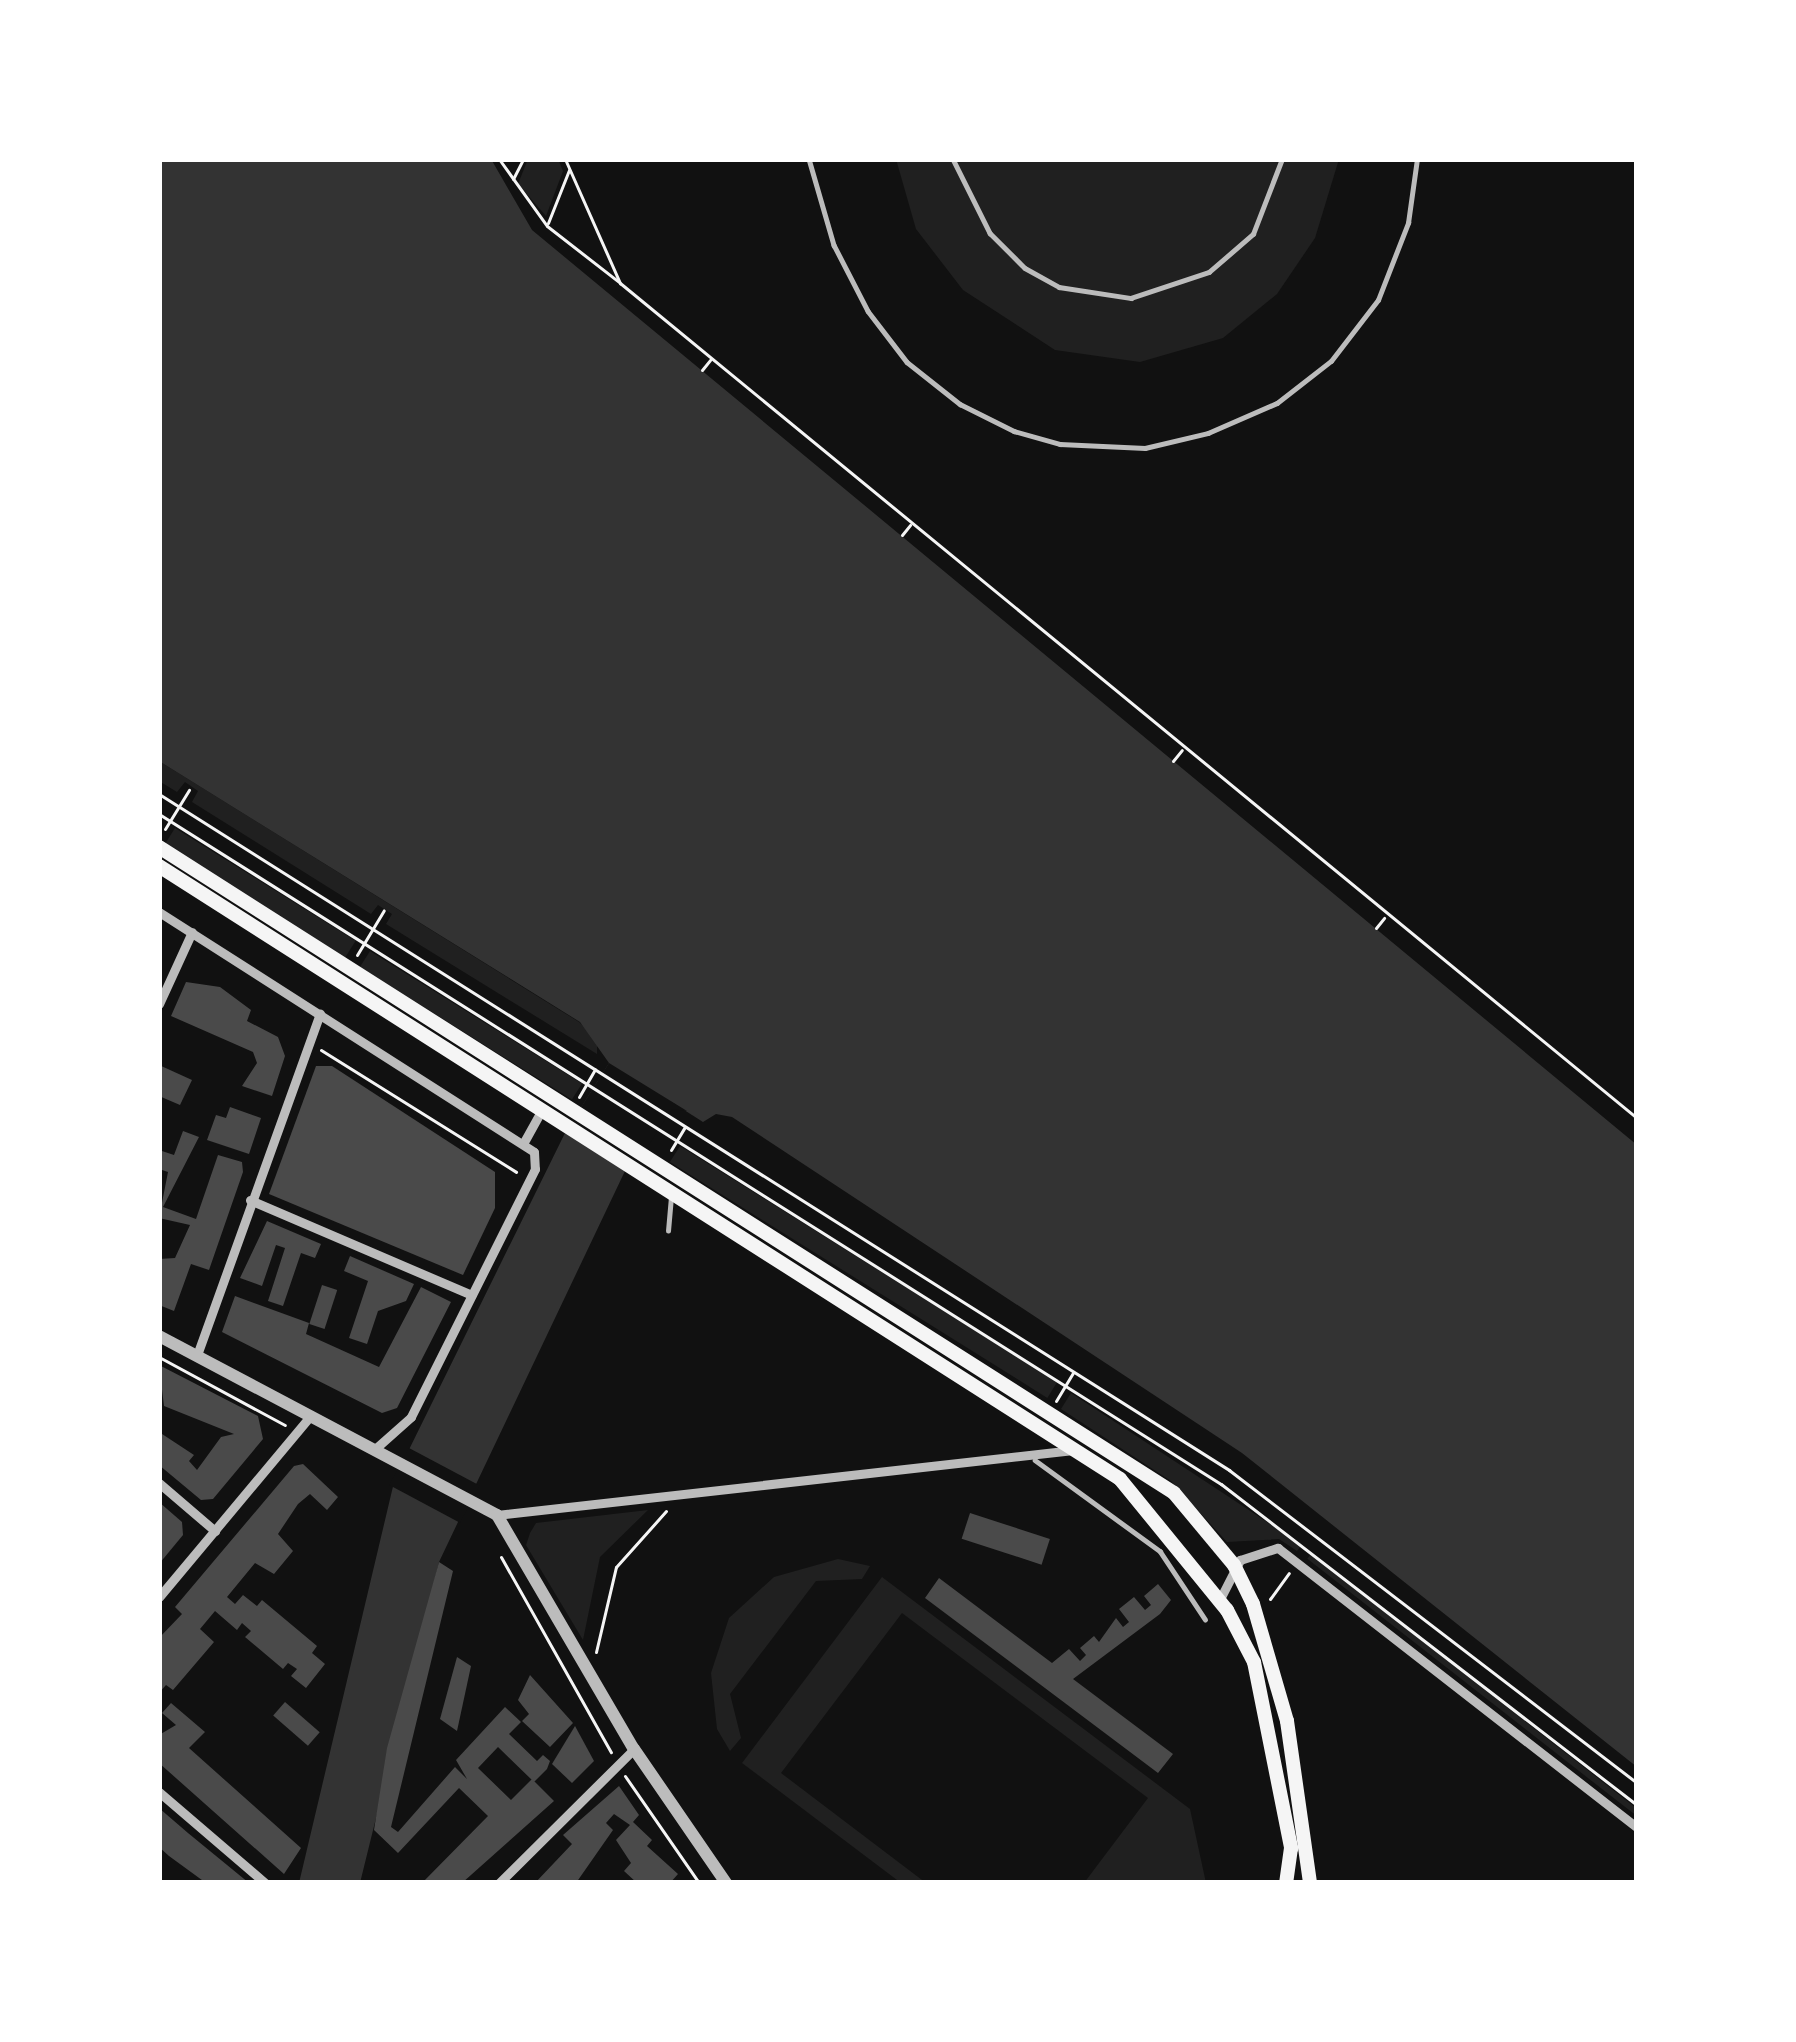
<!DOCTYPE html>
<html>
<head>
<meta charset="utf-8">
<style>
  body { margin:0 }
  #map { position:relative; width:1796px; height:2042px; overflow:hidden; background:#111; font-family:Figtree,sans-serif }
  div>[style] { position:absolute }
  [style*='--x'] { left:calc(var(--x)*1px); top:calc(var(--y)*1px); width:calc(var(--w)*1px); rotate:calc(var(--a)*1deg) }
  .green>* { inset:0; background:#202020; transform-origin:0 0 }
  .water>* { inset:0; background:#333 }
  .pier>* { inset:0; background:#111; transform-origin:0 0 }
  .building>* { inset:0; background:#4a4a4a; transform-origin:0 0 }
  .path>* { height:3px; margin:-1.5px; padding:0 1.5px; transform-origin:1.5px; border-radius:1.5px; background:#f5f5f5 }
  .service>* { height:4.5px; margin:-2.25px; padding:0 2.25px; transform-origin:2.25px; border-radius:2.25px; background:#bcbcbc }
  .minor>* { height:9px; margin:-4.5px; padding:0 4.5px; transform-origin:4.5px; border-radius:4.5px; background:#bcbcbc }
  .tertiary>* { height:12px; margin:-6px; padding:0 6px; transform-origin:6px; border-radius:6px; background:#bcbcbc }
  .secondary>* { height:14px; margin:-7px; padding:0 7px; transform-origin:7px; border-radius:7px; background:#f5f5f5 }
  span { translate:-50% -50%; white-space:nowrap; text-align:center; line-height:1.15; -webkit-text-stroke:10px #fff; paint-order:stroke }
  .frame { position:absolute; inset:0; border:162px solid #fff; pointer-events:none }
</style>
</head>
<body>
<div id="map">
  <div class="green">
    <i style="clip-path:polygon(528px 159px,558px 159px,563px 171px,546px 216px,518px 184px)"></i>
    <i style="clip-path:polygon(896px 159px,1339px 159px,1315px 238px,1277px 294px,1223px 338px,1140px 362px,1055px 350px,963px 290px,916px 229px)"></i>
    <i style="clip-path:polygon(159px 761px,579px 1022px,597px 1039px,597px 1054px,386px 924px,392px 914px,378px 905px,371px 914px,192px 802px,198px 791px,185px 782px,177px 792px,159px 781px)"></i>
    <i style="left:175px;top:828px;width:213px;height:20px;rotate:32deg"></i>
    <i style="left:370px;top:951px;width:250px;height:19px;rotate:32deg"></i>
    <i style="left:680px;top:1146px;width:445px;height:19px;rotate:32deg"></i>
    <i style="clip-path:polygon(1071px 1393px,1267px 1522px,1301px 1546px,1297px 1551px,1279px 1539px,1227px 1542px,1171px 1481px,1061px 1409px)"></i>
    <i style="clip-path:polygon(648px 1510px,600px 1557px,583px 1640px,526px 1545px,530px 1533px,536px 1523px)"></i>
    <i style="left:1311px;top:1554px;width:414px;height:6px;rotate:38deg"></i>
    <i style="clip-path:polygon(838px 1559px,870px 1566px,862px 1579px,816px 1581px,730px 1694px,741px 1738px,730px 1751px,717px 1729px,711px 1673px,729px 1618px,774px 1577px)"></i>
    <i style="clip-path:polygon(882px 1577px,1190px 1809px,1206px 1883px,1084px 1883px,1148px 1798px,902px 1613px,781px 1773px,926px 1883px,901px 1883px,742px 1763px)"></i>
  </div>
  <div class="water">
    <i style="clip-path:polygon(159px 159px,491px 159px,532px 230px,1637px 1145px,1637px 1767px,1242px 1453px,732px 1117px,716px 1114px,703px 1122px,670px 1101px,625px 1171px,439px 1562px,360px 1883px,299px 1883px,395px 1478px,565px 1133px,609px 1063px,580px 1022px,159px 761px)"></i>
  </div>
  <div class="pier">
    <i style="clip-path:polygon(609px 1063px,687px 1111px,672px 1109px,630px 1174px,565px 1133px)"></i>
    <i style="left:409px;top:1448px;width:80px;height:42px;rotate:28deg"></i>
  </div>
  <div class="building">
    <i style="clip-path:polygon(186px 982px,220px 987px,251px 1010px,247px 1021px,278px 1037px,285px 1056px,272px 1096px,242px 1086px,257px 1063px,253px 1052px,171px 1016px)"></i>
    <i style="clip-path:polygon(159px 1065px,192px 1080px,180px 1105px,159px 1096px)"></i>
    <i style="clip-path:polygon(316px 1066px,332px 1066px,495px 1172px,495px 1208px,463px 1275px,269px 1194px)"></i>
    <i style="clip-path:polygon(230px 1107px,261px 1118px,249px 1154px,207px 1140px,216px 1115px,226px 1118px)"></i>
    <i style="clip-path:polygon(183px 1131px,199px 1137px,163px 1207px,196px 1219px,218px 1155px,242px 1162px,243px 1172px,209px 1270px,191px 1264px,174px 1311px,159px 1305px,159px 1259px,175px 1258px,190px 1225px,159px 1218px,168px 1172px,159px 1169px,159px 1150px,174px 1155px)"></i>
    <i style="clip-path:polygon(267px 1221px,321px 1244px,315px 1258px,301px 1253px,283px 1306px,268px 1301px,285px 1248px,276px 1245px,262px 1286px,240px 1278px)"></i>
    <i style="clip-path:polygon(350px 1256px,414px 1284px,406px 1301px,378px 1311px,367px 1344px,349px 1338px,368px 1281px,344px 1271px)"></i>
    <i style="left:322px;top:1285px;width:16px;height:41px;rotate:18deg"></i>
    <i style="clip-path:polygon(421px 1287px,451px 1302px,397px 1408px,382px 1413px,222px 1332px,235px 1296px,309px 1323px,306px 1334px,379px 1367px)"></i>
    <i style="clip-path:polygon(159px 1365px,258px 1416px,263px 1439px,213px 1499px,201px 1500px,159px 1465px,159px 1432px,194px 1455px,189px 1461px,197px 1470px,221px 1437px,234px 1434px,164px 1406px)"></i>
    <i style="clip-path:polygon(303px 1464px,338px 1497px,327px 1510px,310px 1494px,298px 1504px,278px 1534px,293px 1551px,274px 1574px,255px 1563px,227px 1597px,235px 1604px,243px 1595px,257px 1606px,262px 1600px,317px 1646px,312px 1653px,325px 1664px,306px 1688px,291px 1676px,297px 1669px,288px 1663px,283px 1669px,245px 1637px,251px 1631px,242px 1623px,237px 1630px,215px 1611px,200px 1629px,214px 1642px,173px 1690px,166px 1685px,159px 1693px,159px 1638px,182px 1614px,175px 1607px,294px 1466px)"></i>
    <i style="clip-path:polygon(159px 1502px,182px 1522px,183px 1535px,159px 1564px)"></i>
    <i style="left:970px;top:1513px;width:84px;height:27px;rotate:18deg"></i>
    <i style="clip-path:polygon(439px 1562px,453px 1571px,391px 1827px,398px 1832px,455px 1767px,467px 1779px,456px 1760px,505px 1707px,521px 1722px,509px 1734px,537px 1761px,543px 1755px,550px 1761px,547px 1769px,534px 1782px,498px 1747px,478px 1768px,511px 1800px,532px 1779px,554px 1801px,462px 1883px,422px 1883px,488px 1816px,459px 1788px,398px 1853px,374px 1830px,387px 1748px)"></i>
    <i style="clip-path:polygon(939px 1578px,1052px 1663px,1069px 1649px,1080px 1661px,1086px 1655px,1080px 1648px,1094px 1636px,1099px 1642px,1116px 1618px,1123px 1627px,1129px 1622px,1119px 1609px,1134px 1597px,1145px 1610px,1151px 1605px,1144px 1596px,1158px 1584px,1171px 1600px,1160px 1614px,1073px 1679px,1173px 1754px,1158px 1773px,925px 1598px)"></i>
    <i style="clip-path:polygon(457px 1657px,471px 1666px,457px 1731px,440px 1719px)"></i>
    <i style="clip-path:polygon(530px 1675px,573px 1723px,550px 1747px,522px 1721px,529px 1714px,518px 1700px)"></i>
    <i style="left:285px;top:1702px;width:46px;height:18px;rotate:41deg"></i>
    <i style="clip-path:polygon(171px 1703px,205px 1732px,189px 1748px,301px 1848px,284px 1874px,159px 1763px,159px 1735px,176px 1725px,162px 1713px)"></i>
    <i style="clip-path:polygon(575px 1726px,594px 1761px,572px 1783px,552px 1764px)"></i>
    <i style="clip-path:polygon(619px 1786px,639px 1815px,633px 1822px,652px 1840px,647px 1846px,678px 1874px,670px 1883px,637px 1883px,624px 1871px,631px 1863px,616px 1840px,630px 1825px,614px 1814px,606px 1823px,613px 1830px,576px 1883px,535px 1883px,572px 1844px,563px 1835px)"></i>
    <i style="clip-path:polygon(159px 1808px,188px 1833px,249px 1883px,206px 1883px,169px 1856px,159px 1847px)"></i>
  </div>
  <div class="path">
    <i style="--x:499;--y:159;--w:82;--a:54.4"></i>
    <i style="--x:547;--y:226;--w:91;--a:37.9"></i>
    <i style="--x:565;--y:159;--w:136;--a:66.1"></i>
    <i style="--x:620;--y:283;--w:1316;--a:39.39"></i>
    <i style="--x:513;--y:179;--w:22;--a:-63"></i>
    <i style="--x:548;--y:223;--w:57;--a:-68.4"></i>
    <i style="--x:702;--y:370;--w:13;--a:-51"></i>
    <i style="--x:902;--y:535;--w:13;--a:-51"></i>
    <i style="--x:1173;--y:761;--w:14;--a:-51"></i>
    <i style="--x:159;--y:794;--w:1266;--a:32.28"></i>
    <i style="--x:1229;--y:1470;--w:514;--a:37.49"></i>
    <i style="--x:159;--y:814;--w:1256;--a:32.25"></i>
    <i style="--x:1221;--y:1484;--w:525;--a:37.66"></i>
    <i style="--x:165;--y:829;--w:46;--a:-58.4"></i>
    <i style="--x:1376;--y:928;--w:13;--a:-51"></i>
    <i style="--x:357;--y:955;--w:52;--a:-59"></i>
    <i style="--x:321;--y:1050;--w:230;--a:32"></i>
    <i style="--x:579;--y:1097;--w:32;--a:-60"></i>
    <i style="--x:671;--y:1150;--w:27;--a:-59"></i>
    <i style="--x:159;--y:1357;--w:143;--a:28.4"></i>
    <i style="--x:1056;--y:1401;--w:33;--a:-59"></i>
    <i style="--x:501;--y:1557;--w:224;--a:60.6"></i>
    <i style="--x:1270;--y:1599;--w:32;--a:-54"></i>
    <i style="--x:596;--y:1652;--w:87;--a:-76.8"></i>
    <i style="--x:616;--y:1567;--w:75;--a:-48.2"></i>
    <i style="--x:625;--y:1776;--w:130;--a:55.3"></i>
  </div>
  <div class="service">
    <i style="--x:809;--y:159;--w:90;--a:73.8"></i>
    <i style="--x:834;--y:245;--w:74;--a:62.7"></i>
    <i style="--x:868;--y:311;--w:64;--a:52.6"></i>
    <i style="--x:907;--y:362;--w:68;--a:38.4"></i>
    <i style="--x:960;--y:404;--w:60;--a:26.6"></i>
    <i style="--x:1014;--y:431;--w:48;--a:15.8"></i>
    <i style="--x:1060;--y:444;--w:85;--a:2.7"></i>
    <i style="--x:1145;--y:448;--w:65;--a:-13.4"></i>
    <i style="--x:1208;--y:433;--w:75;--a:-23.5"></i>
    <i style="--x:1277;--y:403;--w:68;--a:-37.9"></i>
    <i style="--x:1331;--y:361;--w:77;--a:-52.4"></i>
    <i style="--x:1378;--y:300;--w:83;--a:-68.7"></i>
    <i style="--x:1408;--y:223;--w:65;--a:-82"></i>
    <i style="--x:953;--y:159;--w:83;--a:63.4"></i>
    <i style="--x:990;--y:233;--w:49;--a:45"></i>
    <i style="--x:1025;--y:268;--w:39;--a:29"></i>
    <i style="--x:1059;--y:287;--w:73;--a:8.7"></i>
    <i style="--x:1131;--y:298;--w:82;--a:-18.4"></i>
    <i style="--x:1209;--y:272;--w:58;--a:-40.8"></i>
    <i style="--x:1253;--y:234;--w:80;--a:-68.9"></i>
    <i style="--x:668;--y:1231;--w:36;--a:-85"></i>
    <i style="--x:1035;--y:1460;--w:155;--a:36.1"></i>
    <i style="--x:1160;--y:1551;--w:82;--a:56.5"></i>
  </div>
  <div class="minor">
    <i style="--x:159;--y:912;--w:445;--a:32.6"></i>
    <i style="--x:534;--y:1152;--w:17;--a:87"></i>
    <i style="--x:535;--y:1169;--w:277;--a:116.6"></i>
    <i style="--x:411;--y:1417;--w:48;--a:138.4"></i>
    <i style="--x:159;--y:1004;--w:79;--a:-65.4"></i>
    <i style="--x:524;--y:1142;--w:37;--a:-61"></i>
    <i style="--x:250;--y:1200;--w:241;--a:23.2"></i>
    <i style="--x:197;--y:1355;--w:363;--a:-70.2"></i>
    <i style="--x:159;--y:1483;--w:74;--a:40.6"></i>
    <i style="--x:497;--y:1515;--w:580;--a:-6.44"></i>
    <i style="--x:159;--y:1597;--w:237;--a:-50.1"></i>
    <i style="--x:1220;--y:1599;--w:44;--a:-62.9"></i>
    <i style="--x:1240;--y:1560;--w:40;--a:-18"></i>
    <i style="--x:1278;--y:1548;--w:455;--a:37.9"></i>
    <i style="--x:159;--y:1792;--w:140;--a:40.6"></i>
    <i style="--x:499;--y:1883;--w:190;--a:-44.8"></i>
  </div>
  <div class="tertiary">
    <i style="--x:159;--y:1336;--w:382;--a:27.9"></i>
    <i style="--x:497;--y:1515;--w:271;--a:59.7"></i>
    <i style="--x:634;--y:1749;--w:163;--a:55.5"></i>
  </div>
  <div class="secondary">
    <i style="--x:159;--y:847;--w:1203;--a:32.47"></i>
    <i style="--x:1174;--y:1493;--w:94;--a:50.2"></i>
    <i style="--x:1234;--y:1565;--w:43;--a:64"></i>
    <i style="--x:1253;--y:1604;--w:122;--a:73.8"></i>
    <i style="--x:1287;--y:1721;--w:164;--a:81.9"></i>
    <i style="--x:159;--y:866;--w:1140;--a:32.53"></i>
    <i style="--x:1120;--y:1479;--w:169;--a:50.8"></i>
    <i style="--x:1227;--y:1610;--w:59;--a:62.6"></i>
    <i style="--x:1254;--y:1662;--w:190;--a:78.7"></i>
    <i style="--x:1291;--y:1848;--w:35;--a:98"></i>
  </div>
  <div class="frame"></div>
</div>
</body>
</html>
